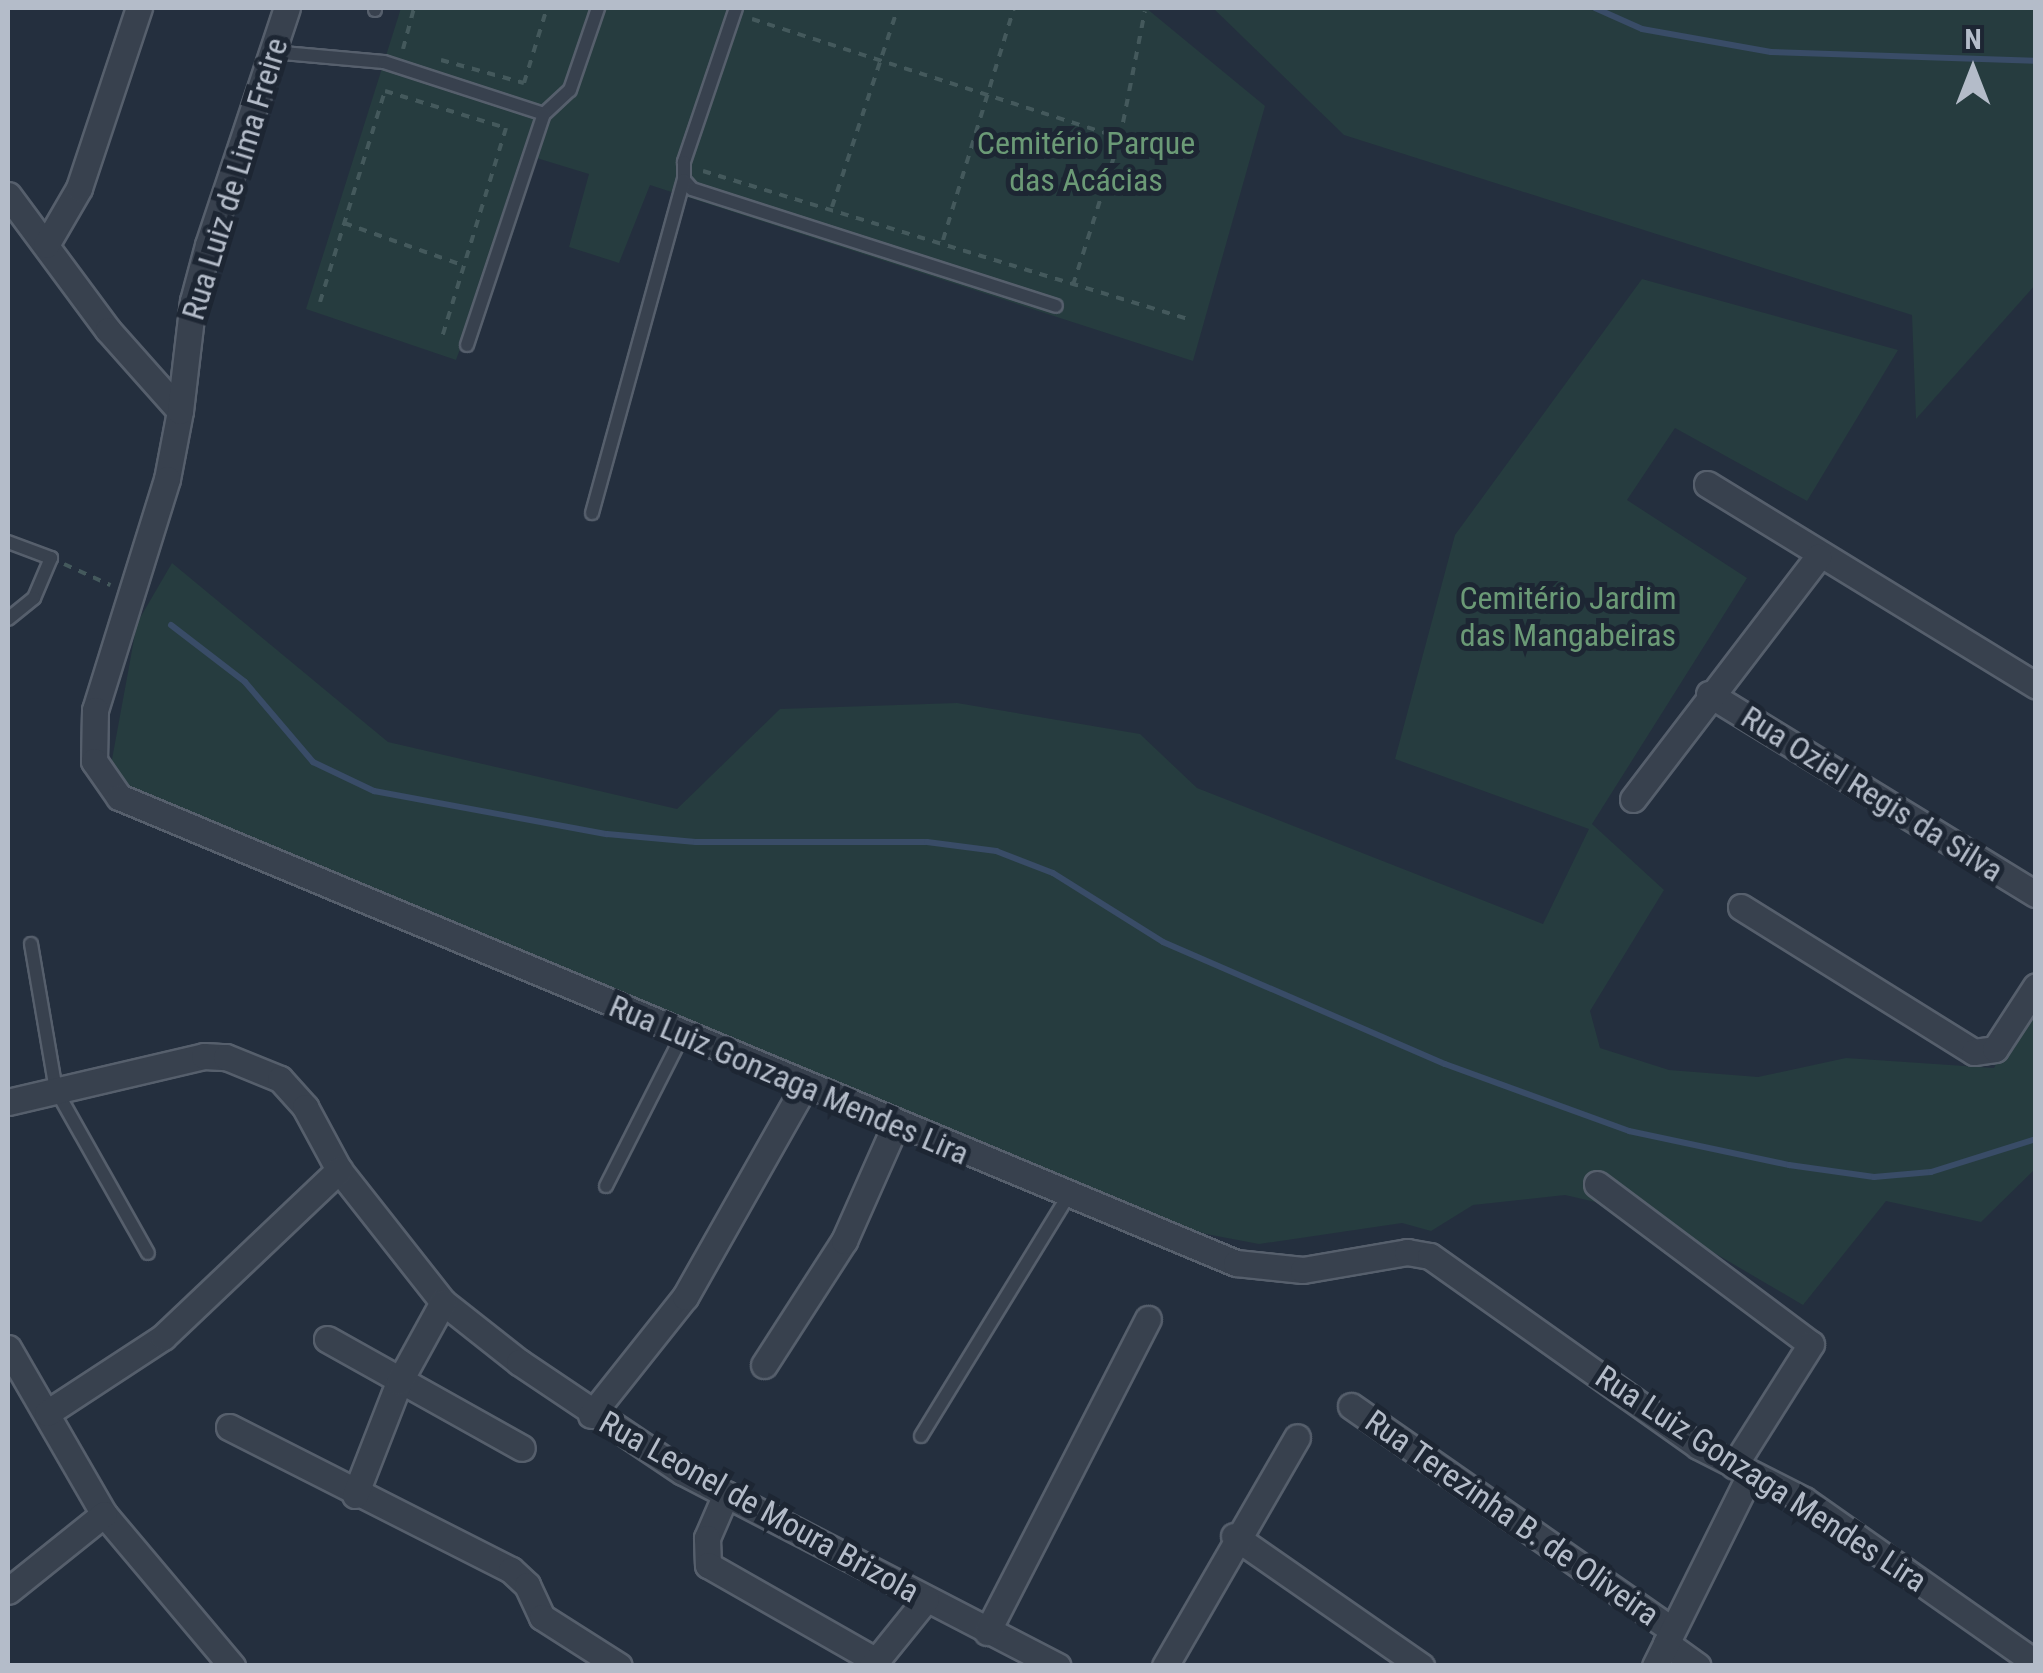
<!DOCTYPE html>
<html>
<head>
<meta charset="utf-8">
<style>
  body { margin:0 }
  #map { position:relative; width:2043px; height:1673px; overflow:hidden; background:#242f3e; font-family:"Roboto Condensed",sans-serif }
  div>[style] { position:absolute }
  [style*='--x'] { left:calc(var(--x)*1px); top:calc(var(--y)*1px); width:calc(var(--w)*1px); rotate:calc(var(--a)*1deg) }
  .green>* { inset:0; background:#263c3f }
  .stream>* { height:6px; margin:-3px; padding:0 3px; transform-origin:3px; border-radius:3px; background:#394c67 }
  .path>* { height:4px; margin-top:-2px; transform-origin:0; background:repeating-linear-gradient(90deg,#44595c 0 8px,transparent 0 16px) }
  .roads { filter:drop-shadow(2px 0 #565f6c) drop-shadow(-2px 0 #565f6c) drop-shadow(0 2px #565f6c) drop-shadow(0 -2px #565f6c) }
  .service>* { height:12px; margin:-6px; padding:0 6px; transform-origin:6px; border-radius:6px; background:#38414e }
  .minor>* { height:25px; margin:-12.5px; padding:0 12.5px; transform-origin:12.5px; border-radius:12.5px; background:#38414e }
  span { translate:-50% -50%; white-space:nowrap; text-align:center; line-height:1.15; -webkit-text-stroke:10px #1d2633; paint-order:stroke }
  .park-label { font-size:32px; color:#6b9a76 }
  .street-label { font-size:32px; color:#b4bcc9 }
  .frame { position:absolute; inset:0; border:10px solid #b4bcc9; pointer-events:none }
  .north { position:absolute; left:1923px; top:20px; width:100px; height:100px; -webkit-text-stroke:8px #1d2633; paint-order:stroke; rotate:0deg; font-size:28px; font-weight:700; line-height:40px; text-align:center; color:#b4bcc9 }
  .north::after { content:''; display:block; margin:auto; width:35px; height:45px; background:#b4bcc9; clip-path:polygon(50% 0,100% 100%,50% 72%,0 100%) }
</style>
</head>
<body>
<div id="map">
  <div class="green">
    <i style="clip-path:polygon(401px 8px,1146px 8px,1265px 106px,1193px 361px,650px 185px,619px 263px,569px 247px,589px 174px,530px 156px,456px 360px,306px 309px)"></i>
    <i style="clip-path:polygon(1213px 8px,2035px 8px,2035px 285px,1916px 419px,1912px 315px,1344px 135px)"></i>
    <i style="clip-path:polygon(1642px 279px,1898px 350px,1807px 501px,1675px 428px,1627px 500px,1747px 578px,1592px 824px,1664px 890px,1590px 1011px,1600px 1048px,1669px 1070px,1758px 1077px,1846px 1058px,1994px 1068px,2035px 993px,2035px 1169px,1981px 1222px,1886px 1201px,1803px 1305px,1648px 1214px,1565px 1195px,1473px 1205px,1431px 1231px,1402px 1223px,1259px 1244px,1206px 1234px,1096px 1196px,118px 781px,111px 765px,137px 623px,172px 563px,388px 742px,677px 809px,780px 709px,957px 703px,1140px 734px,1197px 788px,1543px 924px,1589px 829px,1395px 759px,1455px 535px)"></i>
  </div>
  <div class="stream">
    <i style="--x:1595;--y:8;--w:51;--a:24.1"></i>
    <i style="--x:1642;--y:29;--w:131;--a:10.1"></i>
    <i style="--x:1771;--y:52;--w:265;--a:1.9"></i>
    <i style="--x:171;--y:625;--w:93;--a:37.6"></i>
    <i style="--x:245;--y:682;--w:105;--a:49.6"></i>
    <i style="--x:313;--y:762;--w:68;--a:25.4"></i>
    <i style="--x:374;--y:791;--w:237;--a:10.5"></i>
    <i style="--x:607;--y:834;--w:89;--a:5.1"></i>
    <i style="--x:696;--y:842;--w:231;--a:0"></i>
    <i style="--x:927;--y:842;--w:70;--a:7.4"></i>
    <i style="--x:996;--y:851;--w:61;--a:21.1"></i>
    <i style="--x:1053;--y:873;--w:130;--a:32.1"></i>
    <i style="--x:1163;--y:942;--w:307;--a:23.4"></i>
    <i style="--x:1445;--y:1064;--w:196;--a:20"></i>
    <i style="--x:1629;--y:1131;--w:164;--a:12"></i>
    <i style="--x:1789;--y:1165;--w:86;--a:8"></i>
    <i style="--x:1874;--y:1177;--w:57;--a:-5"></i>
    <i style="--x:1931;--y:1172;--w:110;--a:-17.4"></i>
  </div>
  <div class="path">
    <i style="--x:752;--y:19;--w:387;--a:17.9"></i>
    <i style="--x:403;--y:49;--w:42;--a:-75"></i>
    <i style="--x:441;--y:60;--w:86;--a:15.5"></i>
    <i style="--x:524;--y:83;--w:78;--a:-73"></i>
    <i style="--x:703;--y:171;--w:510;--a:16.98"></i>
    <i style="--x:832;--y:207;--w:210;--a:-71.7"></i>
    <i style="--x:344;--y:223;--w:125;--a:19.6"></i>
    <i style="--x:943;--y:240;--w:243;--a:-73"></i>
    <i style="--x:1073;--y:285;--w:154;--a:-72.3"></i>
    <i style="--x:1120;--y:138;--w:129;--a:-78.9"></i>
    <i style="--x:320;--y:302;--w:221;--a:-72.9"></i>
    <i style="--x:385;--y:91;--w:127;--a:17"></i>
    <i style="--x:506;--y:128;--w:223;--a:107"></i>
    <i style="--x:64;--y:564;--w:51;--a:24.5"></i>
  </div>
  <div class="roads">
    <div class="service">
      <i style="--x:736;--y:8;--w:163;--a:108.7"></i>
      <i style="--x:684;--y:162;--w:18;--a:90"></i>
      <i style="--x:684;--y:180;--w:12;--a:48"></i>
      <i style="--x:692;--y:189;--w:382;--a:17.8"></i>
      <i style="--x:375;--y:10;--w:2;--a:-90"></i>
      <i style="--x:272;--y:52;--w:112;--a:5.1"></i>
      <i style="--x:384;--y:62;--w:168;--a:18"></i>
      <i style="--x:544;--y:114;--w:35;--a:-43"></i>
      <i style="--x:570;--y:90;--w:87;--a:-71.1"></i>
      <i style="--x:467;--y:345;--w:243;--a:-71.6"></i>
      <i style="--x:592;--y:513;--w:345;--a:-74.6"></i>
      <i style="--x:8;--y:542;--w:46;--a:20.4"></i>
      <i style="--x:51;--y:558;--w:43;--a:113"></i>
      <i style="--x:34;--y:598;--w:33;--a:141"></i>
      <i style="--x:31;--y:944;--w:148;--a:80.3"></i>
      <i style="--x:56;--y:1090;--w:187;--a:60.6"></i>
      <i style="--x:606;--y:1186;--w:170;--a:-63.1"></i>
      <i style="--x:921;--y:1436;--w:279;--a:-58.5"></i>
    </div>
    <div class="minor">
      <i style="--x:8;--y:195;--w:168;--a:53.5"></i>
      <i style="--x:108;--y:330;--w:108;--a:48.4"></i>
      <i style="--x:180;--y:411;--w:69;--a:100.8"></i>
      <i style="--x:167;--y:479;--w:242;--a:107.3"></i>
      <i style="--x:95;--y:710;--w:51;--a:91.1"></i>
      <i style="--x:94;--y:761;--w:44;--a:55.2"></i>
      <i style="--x:119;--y:797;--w:1210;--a:22.65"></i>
      <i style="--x:1236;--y:1263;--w:67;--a:6"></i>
      <i style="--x:1303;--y:1270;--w:106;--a:-9.8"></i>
      <i style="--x:1407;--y:1252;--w:23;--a:10"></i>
      <i style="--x:1430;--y:1256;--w:329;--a:35.3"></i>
      <i style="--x:1698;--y:1446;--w:119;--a:27"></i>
      <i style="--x:1804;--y:1500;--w:284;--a:35.1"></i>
      <i style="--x:46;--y:245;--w:66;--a:-59.9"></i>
      <i style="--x:79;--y:188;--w:190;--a:-71.6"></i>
      <i style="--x:180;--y:411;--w:111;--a:-83.3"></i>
      <i style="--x:193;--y:301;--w:58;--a:-75"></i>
      <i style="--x:208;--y:245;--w:250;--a:-71.6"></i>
      <i style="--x:1707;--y:484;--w:386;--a:31.5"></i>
      <i style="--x:1709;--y:694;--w:383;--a:31.5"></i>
      <i style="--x:1633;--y:799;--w:305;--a:-52.6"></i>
      <i style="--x:1741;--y:907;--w:274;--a:31.9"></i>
      <i style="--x:1974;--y:1052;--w:21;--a:-8"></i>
      <i style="--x:1995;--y:1049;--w:75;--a:-56.9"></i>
      <i style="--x:8;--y:1102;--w:201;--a:-13.2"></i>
      <i style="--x:204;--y:1056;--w:22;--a:3"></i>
      <i style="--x:226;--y:1057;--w:58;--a:22.2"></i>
      <i style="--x:280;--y:1079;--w:38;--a:48"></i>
      <i style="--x:305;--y:1107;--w:72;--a:61.6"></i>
      <i style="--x:339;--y:1170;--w:168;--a:51.8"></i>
      <i style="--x:443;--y:1302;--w:97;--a:38.3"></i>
      <i style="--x:519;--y:1362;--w:197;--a:33.9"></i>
      <i style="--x:683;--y:1472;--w:422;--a:27.4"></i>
      <i style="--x:1597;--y:1184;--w:267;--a:36.8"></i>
      <i style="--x:1811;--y:1344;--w:144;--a:122.3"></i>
      <i style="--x:327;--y:1339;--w:223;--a:29.2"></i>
      <i style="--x:8;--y:1348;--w:192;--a:60"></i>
      <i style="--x:104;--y:1514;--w:199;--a:49.9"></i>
      <i style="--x:764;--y:1365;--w:148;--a:-57.2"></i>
      <i style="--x:844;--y:1241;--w:126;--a:-66.1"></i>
      <i style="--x:1351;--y:1406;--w:391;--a:34.9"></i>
      <i style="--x:47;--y:1413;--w:139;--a:-33.2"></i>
      <i style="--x:163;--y:1337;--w:243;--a:-43.5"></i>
      <i style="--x:591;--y:1415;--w:151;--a:-51.5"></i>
      <i style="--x:685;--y:1297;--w:241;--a:-60.5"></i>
      <i style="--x:229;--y:1427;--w:316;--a:26.9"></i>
      <i style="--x:511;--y:1570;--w:22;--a:43"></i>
      <i style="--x:527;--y:1585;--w:35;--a:65"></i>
      <i style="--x:542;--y:1617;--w:91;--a:32.5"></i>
      <i style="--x:726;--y:1494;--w:48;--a:113.4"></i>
      <i style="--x:707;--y:1538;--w:27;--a:88"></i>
      <i style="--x:708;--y:1565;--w:193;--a:29.7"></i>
      <i style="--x:355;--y:1495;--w:121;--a:-68.7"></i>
      <i style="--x:399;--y:1382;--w:91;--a:-61.2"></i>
      <i style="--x:1234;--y:1536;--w:228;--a:34.8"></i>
      <i style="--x:8;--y:1591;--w:123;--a:-38.7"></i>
      <i style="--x:987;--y:1632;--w:352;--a:-62.8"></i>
      <i style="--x:1666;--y:1643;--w:39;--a:36"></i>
      <i style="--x:872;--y:1666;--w:86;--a:-51.1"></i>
      <i style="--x:1165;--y:1666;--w:264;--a:-60"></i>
      <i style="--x:1655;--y:1666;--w:213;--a:-63.6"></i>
    </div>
  </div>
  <div class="park-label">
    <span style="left:1086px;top:162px">Cemitério Parque<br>das Acácias</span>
    <span style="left:1568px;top:617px">Cemitério Jardim<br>das Mangabeiras</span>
  </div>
  <div class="street-label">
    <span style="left:235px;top:179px;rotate:-73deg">Rua Luiz de Lima Freire</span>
    <span style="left:1872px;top:794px;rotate:32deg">Rua Oziel Regis da Silva</span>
    <span style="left:789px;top:1080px;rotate:23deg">Rua Luiz Gonzaga Mendes Lira</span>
    <span style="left:1761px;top:1479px;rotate:33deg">Rua Luiz Gonzaga Mendes Lira</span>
    <span style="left:759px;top:1507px;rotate:29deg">Rua Leonel de Moura Brizola</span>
    <span style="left:1512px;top:1518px;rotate:35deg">Rua Terezinha B. de Oliveira</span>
  </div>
  <div class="frame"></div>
  <div class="north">N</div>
</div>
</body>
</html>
